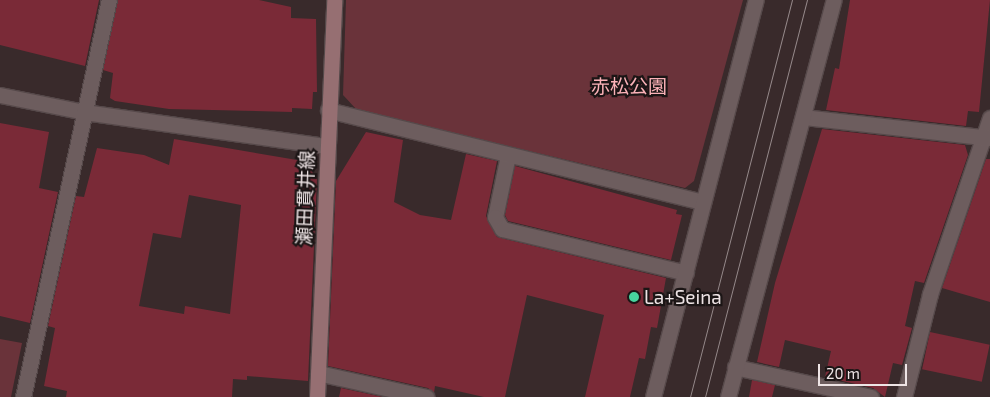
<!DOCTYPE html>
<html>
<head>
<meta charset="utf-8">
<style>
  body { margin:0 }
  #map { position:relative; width:990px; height:397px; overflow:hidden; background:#392a2b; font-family:"Exo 2","Noto Sans JP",sans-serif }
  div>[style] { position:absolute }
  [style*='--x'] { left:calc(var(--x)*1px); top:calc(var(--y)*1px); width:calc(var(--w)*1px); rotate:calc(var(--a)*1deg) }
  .green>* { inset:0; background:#6a333a }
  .building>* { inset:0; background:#7a2a37; transform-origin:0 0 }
  .roads { filter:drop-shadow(1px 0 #56494a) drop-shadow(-1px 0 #56494a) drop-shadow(0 1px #56494a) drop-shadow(0 -1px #56494a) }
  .lane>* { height:15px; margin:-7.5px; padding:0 7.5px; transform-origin:7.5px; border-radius:7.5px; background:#6d5d5e }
  .street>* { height:15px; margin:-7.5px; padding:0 7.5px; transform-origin:7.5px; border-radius:7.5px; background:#6d5d5e }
  .secondary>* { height:15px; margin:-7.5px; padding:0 7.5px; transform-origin:7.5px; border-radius:7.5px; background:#966f72 }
  .tram>* { height:1px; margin:-0.5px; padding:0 0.5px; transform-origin:0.5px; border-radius:0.5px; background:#968a8b }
  .dots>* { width:14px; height:14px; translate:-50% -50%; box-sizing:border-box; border:2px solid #1b1515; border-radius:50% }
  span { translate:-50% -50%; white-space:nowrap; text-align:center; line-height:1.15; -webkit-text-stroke:4.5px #1b1515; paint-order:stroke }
  .park-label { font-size:19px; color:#fbb2b8 }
  .street-label { font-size:19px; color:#eee4e5 }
  .poi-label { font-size:19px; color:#eee4e5 }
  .left { translate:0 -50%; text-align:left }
  .scale { position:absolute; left:818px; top:364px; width:89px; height:22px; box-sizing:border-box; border:2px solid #eee4e5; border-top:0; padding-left:6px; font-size:15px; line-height:18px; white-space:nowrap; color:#eee4e5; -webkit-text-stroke:4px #1b1515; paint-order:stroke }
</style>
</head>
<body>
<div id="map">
  <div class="green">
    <i style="clip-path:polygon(346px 0,743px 0,694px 181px,685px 188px,357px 110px,343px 95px)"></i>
    <i style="clip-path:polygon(0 339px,22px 343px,11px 397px,0 397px)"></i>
  </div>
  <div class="building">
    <i style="clip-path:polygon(0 0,99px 0,85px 66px,0 45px)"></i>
    <i style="clip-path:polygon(118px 0,259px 0,291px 7px,291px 18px,316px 19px,317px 92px,313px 92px,312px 109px,292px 108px,292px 112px,169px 109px,115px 101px,110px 98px,113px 73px,103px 70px)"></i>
    <i style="clip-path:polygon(850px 0,990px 0,979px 112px,968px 111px,966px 126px,826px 110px,835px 68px,839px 69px)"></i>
    <i style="clip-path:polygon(0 123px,49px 132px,39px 188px,58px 192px,30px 323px,0 316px)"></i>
    <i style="clip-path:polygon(822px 129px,965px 145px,968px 155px,924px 283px,915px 281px,905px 326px,912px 328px,902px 365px,893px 363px,885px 397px,873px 388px,825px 377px,831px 351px,785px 340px,779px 367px,757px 362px,775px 283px)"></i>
    <i style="clip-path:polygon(366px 132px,403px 140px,394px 202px,420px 215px,451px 220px,466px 154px,497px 161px,486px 216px,497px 237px,666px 278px,657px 328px,651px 327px,645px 359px,639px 358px,630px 397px,585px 397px,604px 315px,527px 295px,505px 397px,484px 397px,435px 386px,434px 393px,428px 388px,328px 366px,336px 181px)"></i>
    <i style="clip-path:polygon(evenodd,174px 139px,303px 161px,317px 178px,308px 381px,247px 376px,247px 380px,233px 379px,232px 397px,66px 397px,67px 391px,44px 386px,55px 328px,48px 326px,76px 196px,84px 197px,97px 148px,144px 155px,169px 165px,174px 139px,189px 195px,241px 205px,230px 314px,185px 306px,184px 314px,139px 306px,153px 233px,181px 238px,189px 195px)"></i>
    <i style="clip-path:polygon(986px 159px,990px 159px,990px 302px,942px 288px)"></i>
    <i style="clip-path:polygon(515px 166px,677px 210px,676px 214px,682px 215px,671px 260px,508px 221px,505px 215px)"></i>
    <i style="left:930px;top:332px;width:61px;height:38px;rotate:12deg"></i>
    <i style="clip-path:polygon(752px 380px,775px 385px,772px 397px,749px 397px)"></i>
    <i style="clip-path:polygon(341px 388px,383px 397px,339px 397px)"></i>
  </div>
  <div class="roads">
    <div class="lane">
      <i style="--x:508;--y:155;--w:63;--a:101.8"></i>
      <i style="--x:495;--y:217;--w:14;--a:60"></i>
      <i style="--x:502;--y:229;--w:189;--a:13.4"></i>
      <i style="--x:904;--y:397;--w:106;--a:-75.8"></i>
      <i style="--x:930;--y:294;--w:186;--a:-71.2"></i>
    </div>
    <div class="street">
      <i style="--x:0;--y:95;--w:86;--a:11.4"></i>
      <i style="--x:84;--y:112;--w:245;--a:8"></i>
      <i style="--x:328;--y:110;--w:386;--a:13.8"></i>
      <i style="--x:803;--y:117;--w:188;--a:6.4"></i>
      <i style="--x:735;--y:367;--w:139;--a:12.4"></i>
      <i style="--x:318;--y:373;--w:111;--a:12.5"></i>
      <i style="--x:23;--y:397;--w:406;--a:-77.8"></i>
      <i style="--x:653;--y:397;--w:410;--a:-75.5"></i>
      <i style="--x:728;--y:397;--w:411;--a:-75.1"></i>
    </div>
    <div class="secondary">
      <i style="--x:317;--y:397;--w:397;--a:-87.5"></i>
    </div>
  </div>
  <div class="tram">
    <i style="--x:690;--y:397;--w:410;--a:-75.6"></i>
    <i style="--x:705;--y:397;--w:410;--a:-75.6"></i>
  </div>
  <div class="dots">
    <i style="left:634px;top:297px;background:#47d49e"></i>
  </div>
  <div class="park-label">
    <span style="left:629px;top:86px">赤松公園</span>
  </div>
  <div class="street-label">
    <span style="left:305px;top:198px;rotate:-88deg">瀬田貫井線</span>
  </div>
  <div class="poi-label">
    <span class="left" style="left:644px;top:297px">La+Seina</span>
  </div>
  <div class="scale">20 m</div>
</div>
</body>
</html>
